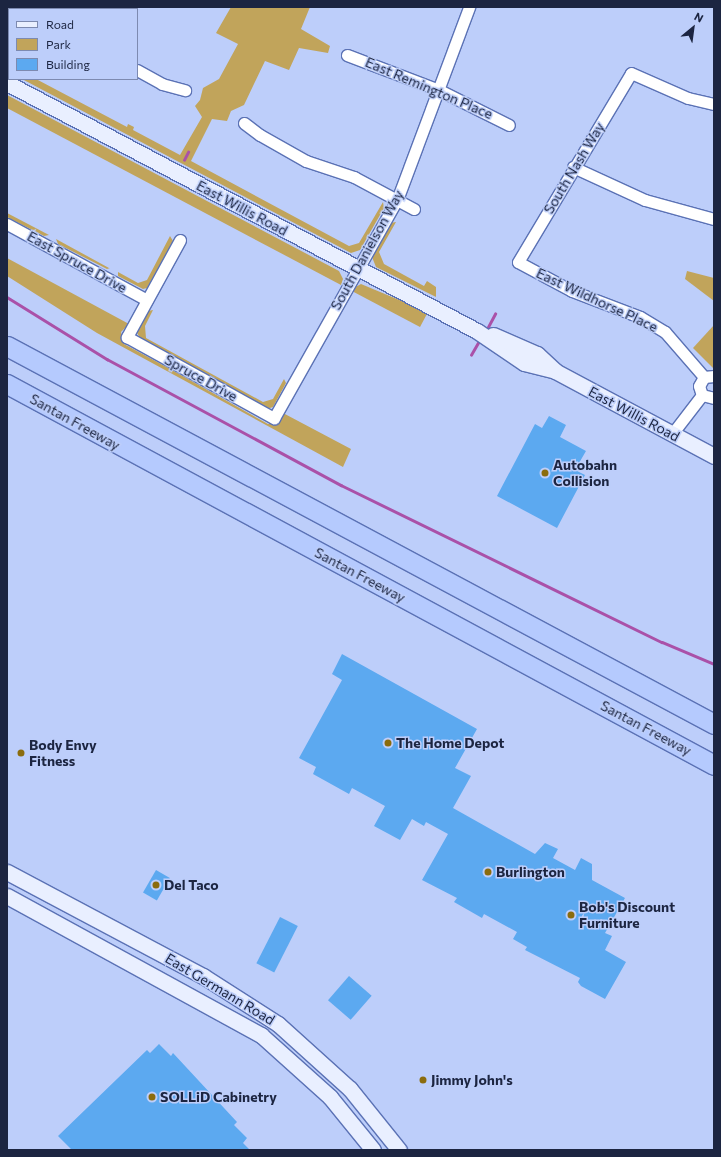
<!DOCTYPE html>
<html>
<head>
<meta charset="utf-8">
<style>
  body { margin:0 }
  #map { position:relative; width:721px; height:1157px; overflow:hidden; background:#bdcefa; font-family:Commissioner,sans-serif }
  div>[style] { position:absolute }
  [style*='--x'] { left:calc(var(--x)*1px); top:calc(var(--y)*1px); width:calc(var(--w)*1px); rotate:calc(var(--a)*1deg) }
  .green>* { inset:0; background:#c1a45b }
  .stream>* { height:2.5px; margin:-1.25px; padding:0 1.25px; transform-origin:1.25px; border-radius:1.25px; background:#aa51a8 }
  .building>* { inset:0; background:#5ca9f0; transform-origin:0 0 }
  .roads { filter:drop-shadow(1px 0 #5b72b5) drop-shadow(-1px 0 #5b72b5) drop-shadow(0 1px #5b72b5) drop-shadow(0 -1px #5b72b5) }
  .street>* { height:11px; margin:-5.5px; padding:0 5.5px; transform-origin:5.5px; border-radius:5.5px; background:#fff }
  .secondary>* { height:15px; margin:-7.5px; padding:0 7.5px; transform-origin:7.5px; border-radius:7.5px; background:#e9efff }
  .highway>* { height:19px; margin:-9.5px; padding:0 9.5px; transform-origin:9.5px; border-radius:9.5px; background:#b5cafe }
  .dots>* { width:11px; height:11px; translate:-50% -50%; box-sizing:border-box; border:2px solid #bdcefa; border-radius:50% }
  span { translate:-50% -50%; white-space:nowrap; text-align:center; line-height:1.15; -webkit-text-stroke:3px #bdcefa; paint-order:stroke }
  .street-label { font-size:14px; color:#1c2541 }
  .poi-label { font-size:14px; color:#1c2541; font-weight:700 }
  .left { translate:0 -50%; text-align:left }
  .frame { position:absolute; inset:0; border:8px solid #1c2541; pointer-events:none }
  .legend { position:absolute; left:8px; top:8px; width:130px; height:72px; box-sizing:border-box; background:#bdcefa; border:1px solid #7d8ab0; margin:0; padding:5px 7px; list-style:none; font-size:12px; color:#1c2541 }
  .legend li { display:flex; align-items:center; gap:8px; height:20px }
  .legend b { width:20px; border:1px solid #7d8ab0 }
  .north { position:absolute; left:673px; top:8px; width:40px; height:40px; -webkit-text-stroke:3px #bdcefa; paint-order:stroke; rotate:29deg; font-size:11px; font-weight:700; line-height:16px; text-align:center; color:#1c2541 }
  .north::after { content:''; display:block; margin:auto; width:14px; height:18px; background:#1c2541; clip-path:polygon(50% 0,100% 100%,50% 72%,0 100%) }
</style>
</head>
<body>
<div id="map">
  <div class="green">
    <i style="clip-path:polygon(231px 7px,310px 7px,301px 29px,330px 46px,328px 53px,299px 48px,289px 70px,265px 61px,244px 105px,231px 111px,227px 121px,212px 119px,191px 161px,349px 246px,359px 243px,383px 202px,384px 208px,360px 250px,351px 253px,22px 79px,36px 79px,127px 127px,128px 124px,134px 127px,133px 130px,180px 155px,202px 117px,195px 106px,200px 100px,203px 88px,219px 79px,238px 44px,216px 33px)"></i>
    <i style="clip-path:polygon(7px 95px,339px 271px,343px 279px,341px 285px,7px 108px)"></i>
    <i style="clip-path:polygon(7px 213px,49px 235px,44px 236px,7px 217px)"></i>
    <i style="clip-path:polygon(396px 222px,379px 252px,384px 264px,424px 286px,427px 281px,436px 287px,436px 297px,376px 267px,372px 257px,390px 223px)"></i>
    <i style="clip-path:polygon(170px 236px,173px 241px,147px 288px,143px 289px,118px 276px,118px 272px,138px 283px,147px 280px)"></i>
    <i style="clip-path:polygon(56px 239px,109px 268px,110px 268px,107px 269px,58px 244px)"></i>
    <i style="clip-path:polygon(7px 258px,129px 324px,121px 332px,124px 344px,172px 370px,268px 424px,279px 421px,283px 413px,351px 449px,343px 467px,97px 333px,7px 276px)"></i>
    <i style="clip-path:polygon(687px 271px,714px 278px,714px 301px,685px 279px)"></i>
    <i style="clip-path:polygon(361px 284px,428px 312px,420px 327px,350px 290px)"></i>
    <i style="clip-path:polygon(153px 310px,145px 326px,146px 338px,263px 402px,273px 399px,284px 379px,286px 383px,273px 407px,267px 409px,141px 340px,136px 331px,148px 311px)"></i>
    <i style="clip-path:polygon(714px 325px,714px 369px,693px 348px)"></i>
  </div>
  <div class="stream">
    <i style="--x:184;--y:160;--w:9;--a:-63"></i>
    <i style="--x:7;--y:297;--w:118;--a:31.8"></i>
    <i style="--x:107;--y:359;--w:266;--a:28.3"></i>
    <i style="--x:341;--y:485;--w:357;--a:26.1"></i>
    <i style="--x:662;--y:642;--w:56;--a:22.9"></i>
    <i style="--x:488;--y:327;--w:15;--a:-62"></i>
    <i style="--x:471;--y:355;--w:16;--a:-60"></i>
  </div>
  <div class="building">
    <i style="clip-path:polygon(549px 416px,566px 425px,560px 437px,586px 451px,575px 470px,585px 475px,557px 528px,497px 496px,535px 424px,542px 428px)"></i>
    <i style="clip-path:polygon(342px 654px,477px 729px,455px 768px,471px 776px,453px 808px,535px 854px,545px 843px,558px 849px,553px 858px,575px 870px,581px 858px,592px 864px,592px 880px,625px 898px,605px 933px,612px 936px,605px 950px,626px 962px,605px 999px,581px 986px,578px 982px,580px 978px,525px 950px,527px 947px,513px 939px,517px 932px,484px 914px,482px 918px,454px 902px,457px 898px,422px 880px,448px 834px,426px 822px,424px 826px,412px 819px,400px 840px,374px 826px,385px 806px,352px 788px,349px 794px,313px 774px,316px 767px,299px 758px,342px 680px,332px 674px)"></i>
    <i style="left:156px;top:870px;width:16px;height:26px;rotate:30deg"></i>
    <i style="left:280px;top:917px;width:20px;height:52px;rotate:27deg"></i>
    <i style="left:349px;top:976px;width:30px;height:32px;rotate:41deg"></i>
    <i style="clip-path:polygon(159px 1044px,171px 1056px,173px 1053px,237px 1122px,234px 1125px,247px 1138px,243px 1143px,250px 1150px,72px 1150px,58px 1136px,147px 1050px,150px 1053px)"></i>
  </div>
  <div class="roads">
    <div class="street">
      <i style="--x:43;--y:7;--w:3;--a:45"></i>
      <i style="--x:347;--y:55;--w:98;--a:20.8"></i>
      <i style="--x:439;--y:90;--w:78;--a:26.6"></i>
      <i style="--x:137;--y:70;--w:29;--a:29"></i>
      <i style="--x:162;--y:84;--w:24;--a:15"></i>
      <i style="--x:244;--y:123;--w:20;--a:37"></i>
      <i style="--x:260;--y:135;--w:53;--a:29.5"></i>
      <i style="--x:306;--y:161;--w:51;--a:18.4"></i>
      <i style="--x:354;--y:177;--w:68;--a:28.1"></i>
      <i style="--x:573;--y:167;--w:79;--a:24.6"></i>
      <i style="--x:645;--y:200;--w:72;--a:15.4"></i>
      <i style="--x:7;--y:224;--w:159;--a:28.5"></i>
      <i style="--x:180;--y:240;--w:111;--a:118.7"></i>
      <i style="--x:127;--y:337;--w:168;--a:28.9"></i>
      <i style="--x:274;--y:418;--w:250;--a:-60.6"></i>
      <i style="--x:397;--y:200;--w:206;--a:-69.5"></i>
      <i style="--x:714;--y:376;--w:10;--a:174"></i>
      <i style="--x:704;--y:377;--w:10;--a:119"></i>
      <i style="--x:699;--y:386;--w:9;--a:72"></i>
      <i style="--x:702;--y:395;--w:12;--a:14"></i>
      <i style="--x:704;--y:377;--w:60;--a:-130.9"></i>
      <i style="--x:665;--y:332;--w:29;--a:-149"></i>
      <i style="--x:640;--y:317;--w:73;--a:-159.1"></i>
      <i style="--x:572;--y:291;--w:61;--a:-151.8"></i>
      <i style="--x:518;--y:262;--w:220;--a:-59.1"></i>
      <i style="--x:631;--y:73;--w:62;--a:23.7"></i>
      <i style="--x:688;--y:98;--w:27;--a:13"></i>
      <i style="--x:672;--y:434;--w:49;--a:-52.4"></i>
    </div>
    <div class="secondary">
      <i style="--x:7;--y:83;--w:531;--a:27.82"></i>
      <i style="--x:477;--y:331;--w:57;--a:34.2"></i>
      <i style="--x:524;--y:363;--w:32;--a:14"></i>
      <i style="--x:493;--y:335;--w:48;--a:23.4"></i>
      <i style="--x:537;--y:354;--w:25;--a:43"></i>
      <i style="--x:555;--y:371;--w:180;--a:28.1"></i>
      <i style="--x:7;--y:872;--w:222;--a:28"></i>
      <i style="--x:203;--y:976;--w:89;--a:32.6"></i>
      <i style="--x:278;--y:1024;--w:97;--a:42.1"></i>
      <i style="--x:350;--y:1089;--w:78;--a:51.2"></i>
      <i style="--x:7;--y:896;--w:290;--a:28.7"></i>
      <i style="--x:261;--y:1035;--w:93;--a:41.9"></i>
      <i style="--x:330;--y:1097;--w:68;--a:50.9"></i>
    </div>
    <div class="highway">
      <i style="--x:7;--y:346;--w:802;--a:28.13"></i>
      <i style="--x:7;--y:384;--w:803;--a:28.32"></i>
    </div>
  </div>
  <div class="dots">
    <i style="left:545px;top:473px;background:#8b6c0d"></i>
    <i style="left:388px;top:743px;background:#8b6c0d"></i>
    <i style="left:21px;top:753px;background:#8b6c0d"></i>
    <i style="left:488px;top:872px;background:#8b6c0d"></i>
    <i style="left:156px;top:885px;background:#8b6c0d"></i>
    <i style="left:571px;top:915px;background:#8b6c0d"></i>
    <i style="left:423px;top:1080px;background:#8b6c0d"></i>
    <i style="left:152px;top:1097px;background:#8b6c0d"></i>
  </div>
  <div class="street-label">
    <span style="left:429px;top:88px;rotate:23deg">East Remington Place</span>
    <span style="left:574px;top:168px;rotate:-59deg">South Nash Way</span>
    <span style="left:242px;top:208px;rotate:28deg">East Willis Road</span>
    <span style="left:367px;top:250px;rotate:-61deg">South Danielson Way</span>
    <span style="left:77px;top:262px;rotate:29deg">East Spruce Drive</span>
    <span style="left:597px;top:300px;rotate:25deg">East Wildhorse Place</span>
    <span style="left:201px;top:378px;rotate:29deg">Spruce Drive</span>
    <span style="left:634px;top:414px;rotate:28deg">East Willis Road</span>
    <span style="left:75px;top:422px;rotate:29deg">Santan Freeway</span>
    <span style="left:360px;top:575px;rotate:28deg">Santan Freeway</span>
    <span style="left:646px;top:728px;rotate:28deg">Santan Freeway</span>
    <span style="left:220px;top:989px;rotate:31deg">East Germann Road</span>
  </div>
  <div class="poi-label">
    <span class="left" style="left:553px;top:473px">Autobahn<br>Collision</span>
    <span class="left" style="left:396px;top:743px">The Home Depot</span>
    <span class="left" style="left:29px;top:753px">Body Envy<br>Fitness</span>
    <span class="left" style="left:496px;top:872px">Burlington</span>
    <span class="left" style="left:164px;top:885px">Del Taco</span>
    <span class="left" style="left:579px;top:915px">Bob's Discount<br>Furniture</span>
    <span class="left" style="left:431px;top:1080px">Jimmy John's</span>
    <span class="left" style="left:160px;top:1097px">SOLLiD Cabinetry</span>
  </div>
  <div class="frame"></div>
  <ul class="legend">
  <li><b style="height:5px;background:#e9efff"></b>Road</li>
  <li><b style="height:11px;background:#c1a45b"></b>Park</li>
  <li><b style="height:11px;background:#5ca9f0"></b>Building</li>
  </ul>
  <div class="north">N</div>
</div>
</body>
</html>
